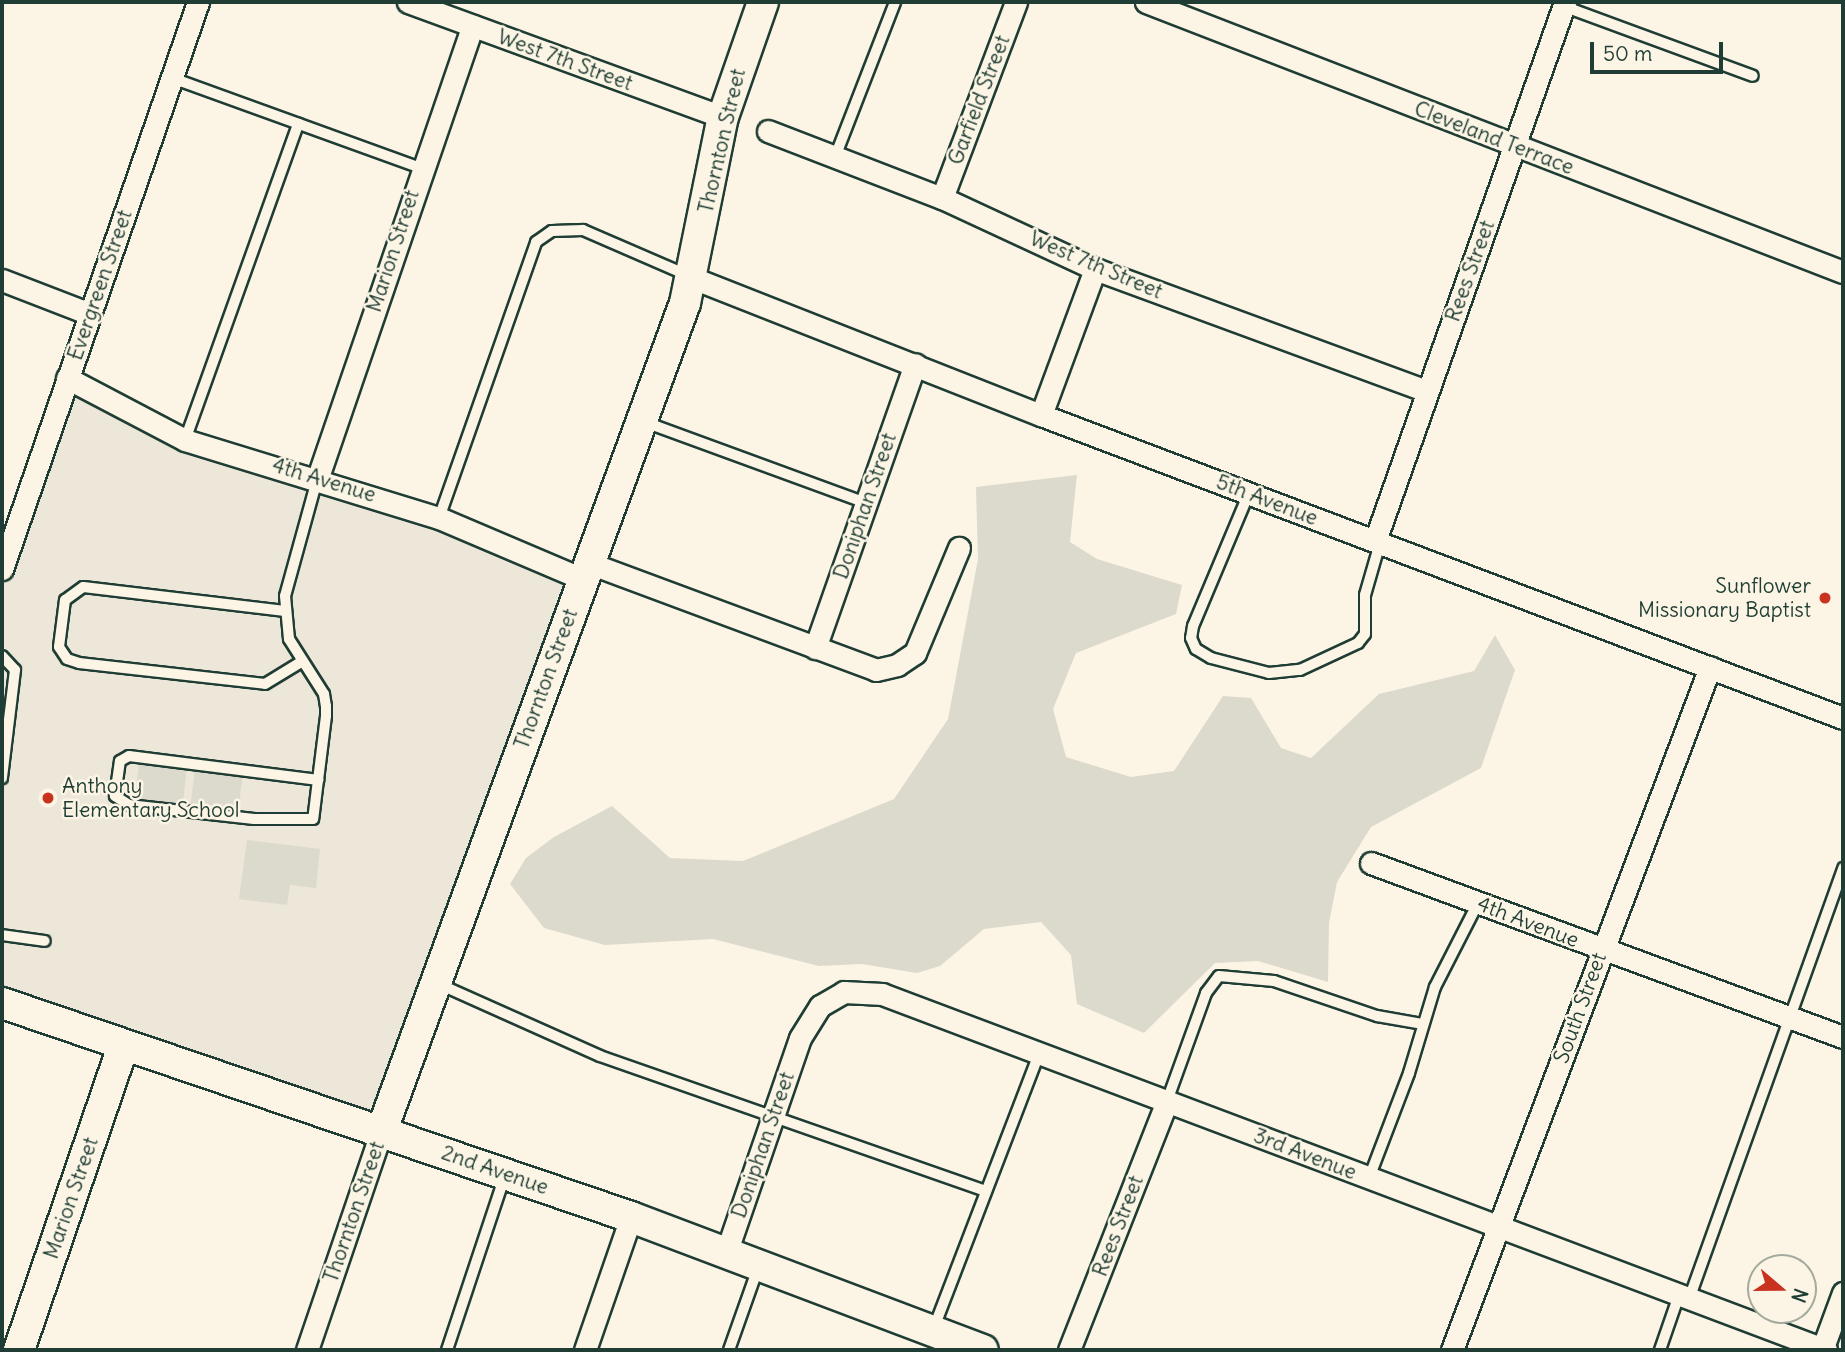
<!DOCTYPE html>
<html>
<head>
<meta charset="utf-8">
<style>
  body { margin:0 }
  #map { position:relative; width:1845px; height:1352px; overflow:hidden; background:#fcf5e5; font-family:Delius,sans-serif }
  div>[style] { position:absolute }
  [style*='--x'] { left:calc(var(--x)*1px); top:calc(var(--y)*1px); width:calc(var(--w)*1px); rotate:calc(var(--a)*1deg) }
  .built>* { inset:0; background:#ece7d8 }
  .green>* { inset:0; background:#dcdacc; transform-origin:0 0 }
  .roads { filter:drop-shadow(2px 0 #1f3d34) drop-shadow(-2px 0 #1f3d34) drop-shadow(0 2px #1f3d34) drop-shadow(0 -2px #1f3d34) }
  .lane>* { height:10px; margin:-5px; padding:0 5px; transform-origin:5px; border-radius:5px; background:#fcf5e5 }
  .street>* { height:21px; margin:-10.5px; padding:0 10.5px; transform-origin:10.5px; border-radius:10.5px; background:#fcf5e5 }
  .secondary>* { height:30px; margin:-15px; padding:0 15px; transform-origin:15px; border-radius:15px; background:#fcf5e5 }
  .dots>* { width:19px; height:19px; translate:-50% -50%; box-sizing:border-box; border:4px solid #fcf5e5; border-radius:50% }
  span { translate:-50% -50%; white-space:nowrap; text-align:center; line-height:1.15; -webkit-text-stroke:5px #fcf5e5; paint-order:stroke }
  .street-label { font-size:21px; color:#1f3d34 }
  .poi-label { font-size:21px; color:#1f3d34 }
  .right { translate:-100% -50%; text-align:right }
  .left { translate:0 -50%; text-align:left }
  .frame { position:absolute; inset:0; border:4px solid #1f3d34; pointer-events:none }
  .north { position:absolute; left:1747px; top:1254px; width:70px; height:70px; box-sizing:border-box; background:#fcf5e5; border:2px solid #a4ab9e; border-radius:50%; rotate:110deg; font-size:19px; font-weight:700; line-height:28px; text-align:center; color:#1f3d34 }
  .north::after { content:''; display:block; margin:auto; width:24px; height:32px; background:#c8321e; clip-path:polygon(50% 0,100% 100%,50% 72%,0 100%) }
  .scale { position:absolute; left:1590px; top:42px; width:133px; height:32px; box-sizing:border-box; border:4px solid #1f3d34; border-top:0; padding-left:9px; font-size:21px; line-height:24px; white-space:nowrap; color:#1f3d34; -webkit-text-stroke:5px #fcf5e5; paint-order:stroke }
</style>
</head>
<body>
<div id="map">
  <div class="built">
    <i style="clip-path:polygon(67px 378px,185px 440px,583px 579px,382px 1130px,2px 1003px,2px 569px)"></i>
  </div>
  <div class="green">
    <i style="clip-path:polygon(1077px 475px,1070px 542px,1097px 559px,1182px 585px,1176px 614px,1076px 653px,1053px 709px,1066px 757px,1131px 777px,1174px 771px,1223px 696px,1251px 698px,1281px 748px,1311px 758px,1379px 694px,1474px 671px,1495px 635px,1515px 670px,1481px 768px,1371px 827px,1337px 882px,1329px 923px,1328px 982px,1258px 961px,1215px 963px,1144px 1033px,1077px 1004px,1071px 955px,1041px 922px,984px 929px,940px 966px,917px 973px,862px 964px,819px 966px,713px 939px,605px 945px,544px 928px,510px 884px,526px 858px,554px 837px,612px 806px,670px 858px,743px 861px,894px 799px,948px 719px,978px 559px,976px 487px)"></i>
    <i style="left:139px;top:763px;width:48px;height:40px;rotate:6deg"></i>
    <i style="left:195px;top:769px;width:48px;height:41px;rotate:7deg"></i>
    <i style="clip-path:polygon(247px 840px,320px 849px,316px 888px,290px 885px,287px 905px,239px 899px)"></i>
  </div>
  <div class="roads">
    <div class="lane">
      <i style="--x:1563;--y:6;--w:202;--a:20.2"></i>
      <i style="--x:172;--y:78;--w:265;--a:19.9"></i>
      <i style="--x:835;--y:157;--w:166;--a:-68.8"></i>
      <i style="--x:642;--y:421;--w:239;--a:20.1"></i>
      <i style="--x:185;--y:440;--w:336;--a:-70.3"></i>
      <i style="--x:317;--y:480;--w:120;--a:105.4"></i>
      <i style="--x:285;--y:596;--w:43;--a:84.7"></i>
      <i style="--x:289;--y:639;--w:65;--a:57.5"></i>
      <i style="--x:324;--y:694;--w:12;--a:81"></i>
      <i style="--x:326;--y:706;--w:10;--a:90"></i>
      <i style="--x:326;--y:716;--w:64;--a:97.1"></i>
      <i style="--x:318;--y:780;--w:39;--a:97"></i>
      <i style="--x:313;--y:819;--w:59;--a:180"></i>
      <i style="--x:254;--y:819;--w:126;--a:-173.6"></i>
      <i style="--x:129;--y:805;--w:17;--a:-147"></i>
      <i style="--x:115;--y:796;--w:35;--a:-82"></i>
      <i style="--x:120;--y:761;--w:10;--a:-29"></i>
      <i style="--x:129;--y:756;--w:191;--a:7.2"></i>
      <i style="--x:1249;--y:493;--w:144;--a:112.8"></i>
      <i style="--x:1193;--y:626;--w:12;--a:99"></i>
      <i style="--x:1191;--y:638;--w:12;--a:66"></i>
      <i style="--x:1196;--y:649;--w:17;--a:31"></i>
      <i style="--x:1211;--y:658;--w:60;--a:14.5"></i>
      <i style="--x:1269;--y:673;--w:31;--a:-6"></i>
      <i style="--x:1300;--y:670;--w:64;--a:-25"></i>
      <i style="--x:1358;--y:643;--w:11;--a:-52"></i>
      <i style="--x:1365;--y:634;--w:39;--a:-90"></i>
      <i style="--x:1365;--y:595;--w:54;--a:-73.9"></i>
      <i style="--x:439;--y:518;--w:293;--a:-70.6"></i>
      <i style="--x:536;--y:242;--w:19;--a:-35"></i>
      <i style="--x:552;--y:231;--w:31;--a:-2"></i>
      <i style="--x:583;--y:230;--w:113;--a:23.4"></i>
      <i style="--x:285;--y:611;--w:203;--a:-173.2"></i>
      <i style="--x:83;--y:587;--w:22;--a:144"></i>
      <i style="--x:65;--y:600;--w:47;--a:97.3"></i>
      <i style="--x:59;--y:647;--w:14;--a:56"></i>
      <i style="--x:67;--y:659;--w:13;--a:18"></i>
      <i style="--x:79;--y:663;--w:187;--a:6.4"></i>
      <i style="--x:265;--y:684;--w:42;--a:-31.4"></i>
      <i style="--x:2;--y:656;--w:19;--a:47"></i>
      <i style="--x:15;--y:670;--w:109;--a:96.9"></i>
      <i style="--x:2;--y:935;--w:43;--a:7.9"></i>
      <i style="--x:439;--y:984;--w:176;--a:24.1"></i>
      <i style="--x:600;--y:1056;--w:409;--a:19.3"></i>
      <i style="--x:1167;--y:1101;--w:115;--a:-70.1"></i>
      <i style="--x:1206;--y:993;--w:21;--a:-53"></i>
      <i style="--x:1219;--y:976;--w:55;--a:5.2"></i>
      <i style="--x:1274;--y:981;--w:109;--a:18.8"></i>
      <i style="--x:1377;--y:1016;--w:47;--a:9.9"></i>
      <i style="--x:1369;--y:1178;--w:112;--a:-69.1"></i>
      <i style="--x:1409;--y:1073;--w:90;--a:-73.2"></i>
      <i style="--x:1435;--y:987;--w:94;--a:-62.9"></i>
      <i style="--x:1689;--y:1299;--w:458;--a:-70.3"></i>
      <i style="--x:933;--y:1330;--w:299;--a:-69"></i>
      <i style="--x:447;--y:1350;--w:183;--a:-71.6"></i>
      <i style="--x:729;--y:1350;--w:87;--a:-70.5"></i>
      <i style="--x:1660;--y:1350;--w:58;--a:-70.9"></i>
    </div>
    <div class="street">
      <i style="--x:408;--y:2;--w:335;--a:20.1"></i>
      <i style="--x:1146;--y:2;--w:747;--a:21.18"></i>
      <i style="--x:768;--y:131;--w:186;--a:21.1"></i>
      <i style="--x:942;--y:198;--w:169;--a:24.9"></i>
      <i style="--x:1095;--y:269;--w:353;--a:20.2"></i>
      <i style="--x:942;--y:198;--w:210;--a:-69.3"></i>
      <i style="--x:693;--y:278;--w:374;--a:21.5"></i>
      <i style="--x:1041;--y:415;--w:857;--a:20.7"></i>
      <i style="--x:2;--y:280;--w:94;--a:21.1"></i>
      <i style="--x:67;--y:378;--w:133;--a:27.7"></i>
      <i style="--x:185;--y:440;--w:266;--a:17.1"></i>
      <i style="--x:439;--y:518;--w:156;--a:23"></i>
      <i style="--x:1041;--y:415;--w:156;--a:-69.7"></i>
      <i style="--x:318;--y:477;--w:477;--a:-71.1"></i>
      <i style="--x:1375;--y:541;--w:572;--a:-70.58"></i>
      <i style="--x:589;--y:563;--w:306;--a:20.4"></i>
      <i style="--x:876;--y:670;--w:22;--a:-13"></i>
      <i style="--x:897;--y:665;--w:22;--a:-34"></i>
      <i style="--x:915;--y:653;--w:114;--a:-67.3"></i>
      <i style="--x:2;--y:569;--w:600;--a:-70.93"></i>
      <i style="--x:815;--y:648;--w:301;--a:-70.6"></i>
      <i style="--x:1371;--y:863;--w:503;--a:20.24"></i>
      <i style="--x:726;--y:1253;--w:227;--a:-71"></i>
      <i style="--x:800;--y:1038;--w:38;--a:-58"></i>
      <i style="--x:820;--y:1006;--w:28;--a:-30"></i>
      <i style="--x:844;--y:992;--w:38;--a:3"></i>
      <i style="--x:882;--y:994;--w:1009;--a:20.66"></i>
      <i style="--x:307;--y:1350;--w:232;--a:-71.2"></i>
      <i style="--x:585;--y:1350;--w:141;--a:-70.9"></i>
      <i style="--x:1069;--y:1350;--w:268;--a:-68.5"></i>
      <i style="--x:1452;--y:1350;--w:730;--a:-69.31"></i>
      <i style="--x:1822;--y:1350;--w:61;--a:-69.8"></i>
    </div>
    <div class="secondary">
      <i style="--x:2;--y:1003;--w:664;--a:18.79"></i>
      <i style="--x:631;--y:1217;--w:376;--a:20.7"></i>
      <i style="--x:382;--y:1130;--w:881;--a:-69.88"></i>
      <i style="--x:685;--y:303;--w:190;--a:-78.5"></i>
      <i style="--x:723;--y:117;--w:122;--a:-70.8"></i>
      <i style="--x:19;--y:1350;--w:320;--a:-71.1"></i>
    </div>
  </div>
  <div class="dots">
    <i style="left:1825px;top:598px;background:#c8321e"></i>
    <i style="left:48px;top:798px;background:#c8321e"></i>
  </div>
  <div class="street-label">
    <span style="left:565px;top:60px;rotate:20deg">West 7th Street</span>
    <span style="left:979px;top:100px;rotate:-69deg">Garfield Street</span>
    <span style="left:1494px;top:138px;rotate:21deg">Cleveland Terrace</span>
    <span style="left:722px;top:141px;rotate:-77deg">Thornton Street</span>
    <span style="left:393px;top:251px;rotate:-72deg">Marion Street</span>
    <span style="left:1096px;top:265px;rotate:23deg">West 7th Street</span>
    <span style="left:1470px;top:271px;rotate:-70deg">Rees Street</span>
    <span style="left:100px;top:285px;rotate:-71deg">Evergreen Street</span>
    <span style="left:324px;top:480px;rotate:17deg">4th Avenue</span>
    <span style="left:1267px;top:500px;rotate:21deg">5th Avenue</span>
    <span style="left:865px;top:506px;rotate:-71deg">Doniphan Street</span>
    <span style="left:546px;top:679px;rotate:-70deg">Thornton Street</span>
    <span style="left:1528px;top:922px;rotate:21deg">4th Avenue</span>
    <span style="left:1580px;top:1008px;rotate:-70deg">South Street</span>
    <span style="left:763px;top:1145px;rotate:-71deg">Doniphan Street</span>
    <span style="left:1305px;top:1154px;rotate:21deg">3rd Avenue</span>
    <span style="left:495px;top:1170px;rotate:19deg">2nd Avenue</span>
    <span style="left:71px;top:1198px;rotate:-71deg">Marion Street</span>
    <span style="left:354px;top:1212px;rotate:-71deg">Thornton Street</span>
    <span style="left:1118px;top:1226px;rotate:-69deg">Rees Street</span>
  </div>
  <div class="poi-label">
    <span class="right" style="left:1811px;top:598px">Sunflower<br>Missionary Baptist</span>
    <span class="left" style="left:62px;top:798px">Anthony<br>Elementary School</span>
  </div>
  <div class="frame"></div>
  <div class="north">N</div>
  <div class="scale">50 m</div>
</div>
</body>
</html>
